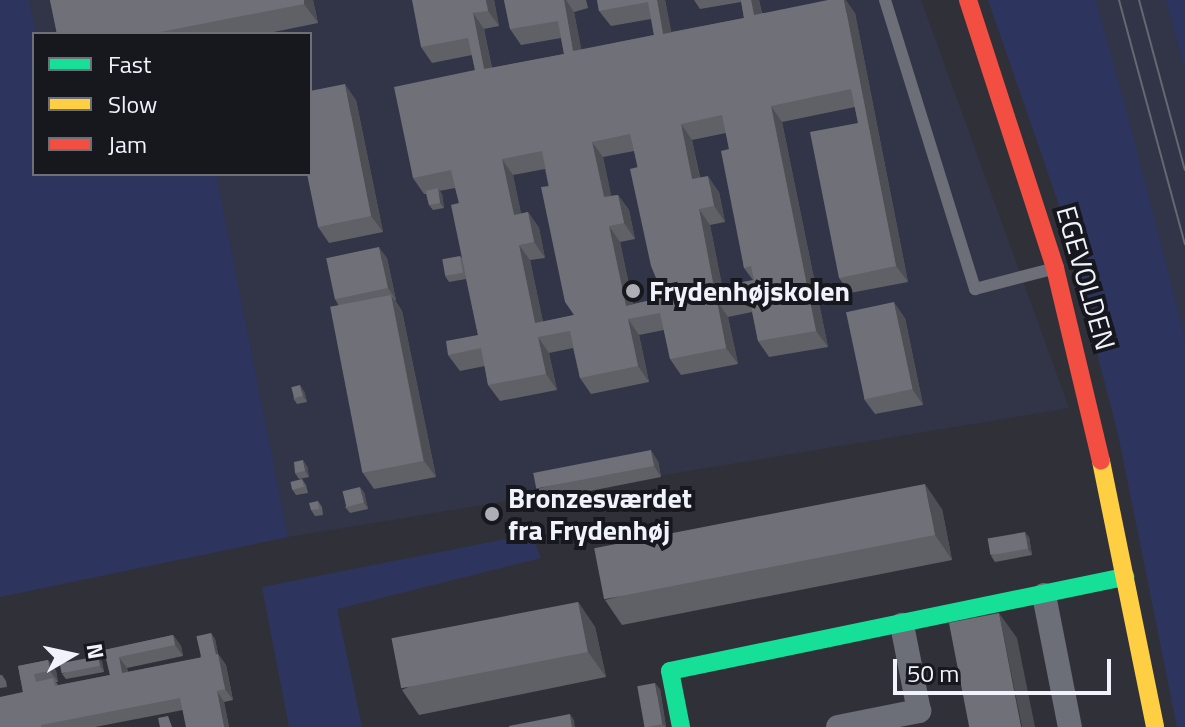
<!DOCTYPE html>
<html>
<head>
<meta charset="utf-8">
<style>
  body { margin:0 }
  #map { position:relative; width:1185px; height:727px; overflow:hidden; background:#303138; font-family:"Titillium Web",sans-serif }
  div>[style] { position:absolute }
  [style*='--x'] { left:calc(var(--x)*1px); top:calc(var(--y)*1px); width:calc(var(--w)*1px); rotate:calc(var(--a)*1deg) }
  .built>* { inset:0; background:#313547 }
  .green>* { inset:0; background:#2d355f }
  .lane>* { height:12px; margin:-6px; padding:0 6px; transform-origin:6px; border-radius:6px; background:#6c6e78 }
  .street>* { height:24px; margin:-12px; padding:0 12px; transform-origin:12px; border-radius:12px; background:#6c6e78 }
  .fast>* { height:18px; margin:-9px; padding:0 9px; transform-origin:9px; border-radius:9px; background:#16e098 }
  .slow>* { height:18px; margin:-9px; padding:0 9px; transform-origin:9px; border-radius:9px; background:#ffcf43 }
  .jam>* { height:18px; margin:-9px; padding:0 9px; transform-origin:9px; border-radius:9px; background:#f24e42 }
  .tram>* { height:2px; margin:-1px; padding:0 1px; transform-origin:1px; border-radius:1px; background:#67686f }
  .wall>* { inset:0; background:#606167 }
  .shaded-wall>* { inset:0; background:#4e4f54 }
  .building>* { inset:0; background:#707178; transform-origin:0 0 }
  .dots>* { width:22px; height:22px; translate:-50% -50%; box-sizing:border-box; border:4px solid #16181e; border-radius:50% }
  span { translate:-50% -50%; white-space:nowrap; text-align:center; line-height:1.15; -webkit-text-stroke:8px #16181e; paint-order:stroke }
  .street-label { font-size:28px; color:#f1f3fc }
  .poi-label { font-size:28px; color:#f1f3fc; font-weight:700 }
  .left { translate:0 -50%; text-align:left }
  .legend { position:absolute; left:32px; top:32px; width:280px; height:144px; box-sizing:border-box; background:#16181e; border:2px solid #6e7077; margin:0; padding:10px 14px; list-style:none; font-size:24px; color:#f1f3fc }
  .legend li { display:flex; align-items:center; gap:16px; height:40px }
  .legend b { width:40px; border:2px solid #6e7077 }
  .north { position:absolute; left:32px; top:615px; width:80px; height:80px; -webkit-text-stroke:6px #16181e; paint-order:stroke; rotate:81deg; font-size:22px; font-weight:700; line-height:32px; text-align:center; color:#f1f3fc }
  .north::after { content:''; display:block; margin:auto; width:28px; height:36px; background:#f1f3fc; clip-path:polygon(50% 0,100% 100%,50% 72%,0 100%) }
  .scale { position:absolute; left:893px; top:659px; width:218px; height:36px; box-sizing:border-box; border:4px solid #f1f3fc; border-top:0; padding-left:10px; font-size:24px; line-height:28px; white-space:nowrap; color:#f1f3fc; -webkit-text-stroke:6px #16181e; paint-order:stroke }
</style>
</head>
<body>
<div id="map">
  <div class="built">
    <i style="clip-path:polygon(29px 0,921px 0,1069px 408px,288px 537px,216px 174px,310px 174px,310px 34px,36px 34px)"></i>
    <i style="clip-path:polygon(1096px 0,1166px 0,1185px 72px,1185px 337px)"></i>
  </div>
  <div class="green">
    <i style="clip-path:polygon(0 0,29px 0,36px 34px,34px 174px,216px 174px,288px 537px,0 597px)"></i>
    <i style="clip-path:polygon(988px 0,1096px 0,1133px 135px,1185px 337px,1185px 727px,1177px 727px,1118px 434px,1057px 199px)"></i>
    <i style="clip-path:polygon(1166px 0,1185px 0,1185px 72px)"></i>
    <i style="clip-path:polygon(531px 534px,541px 558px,337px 609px,362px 727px,289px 727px,262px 587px)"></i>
  </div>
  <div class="lane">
    <i style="--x:885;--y:0;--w:303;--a:72.7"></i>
    <i style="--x:975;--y:289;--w:80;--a:-14.6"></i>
  </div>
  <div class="street">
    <i style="--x:1044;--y:595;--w:135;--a:78.9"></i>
    <i style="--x:838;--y:727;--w:83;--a:-11.2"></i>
    <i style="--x:919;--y:711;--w:88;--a:-101.2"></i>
  </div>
  <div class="fast">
    <i style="--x:681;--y:727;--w:57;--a:-101.1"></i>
    <i style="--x:670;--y:671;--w:465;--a:-11.7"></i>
  </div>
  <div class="slow">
    <i style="--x:1101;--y:461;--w:271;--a:78.5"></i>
  </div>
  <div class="jam">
    <i style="--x:968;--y:0;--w:282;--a:72"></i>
    <i style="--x:1055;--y:268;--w:198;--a:76.6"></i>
  </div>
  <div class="tram">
    <i style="--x:1119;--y:0;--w:253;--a:74.9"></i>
    <i style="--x:1139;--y:0;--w:176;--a:74.9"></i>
  </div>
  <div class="wall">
    <i style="clip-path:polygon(50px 0,313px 0,318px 23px,264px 34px,57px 34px)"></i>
    <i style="clip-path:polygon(evenodd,494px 0,499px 26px,484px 29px,492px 68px,564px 54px,561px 38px,521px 45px,510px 29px,504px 0,586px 0,588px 8px,574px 12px,581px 50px,654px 35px,651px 19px,611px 26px,599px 11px,597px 0,665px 0,671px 32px,744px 18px,741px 2px,700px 9px,694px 0,759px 0,762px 13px,855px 13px,908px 282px,850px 293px,839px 278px,858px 123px,855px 107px,782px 122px,828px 347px,769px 357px,758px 341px,752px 312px,728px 317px,738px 364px,681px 375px,670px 359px,664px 330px,639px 335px,649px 382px,591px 394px,580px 378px,573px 348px,549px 353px,557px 390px,500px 401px,488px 385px,485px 366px,460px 371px,448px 355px,478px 335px,466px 279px,449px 282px,445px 276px,460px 256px,462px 258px,459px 203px,455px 188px,439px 191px,442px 194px,444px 208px,433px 210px,429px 205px,426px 194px,424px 194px,413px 178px,475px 70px,472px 55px,432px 63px,421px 47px,494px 0,726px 133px,729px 149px,744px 268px,753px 280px,722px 286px,710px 225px,725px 222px,719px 192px,700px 177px,692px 140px,726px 133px,494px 0,634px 151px,664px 297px,633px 304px,620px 242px,635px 239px,629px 210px,618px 195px,611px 196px,603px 157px,634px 151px,494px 0,545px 169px,574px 315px,543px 322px,530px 260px,545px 258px,539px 228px,528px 212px,521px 214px,513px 175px,545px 169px)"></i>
    <i style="clip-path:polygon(356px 100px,383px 232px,329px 243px,318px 227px)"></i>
    <i style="clip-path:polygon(387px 258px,396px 300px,395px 300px,402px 311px,436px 477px,374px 489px,363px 473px,339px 306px,335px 299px)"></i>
    <i style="clip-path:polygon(905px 318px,923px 405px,875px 414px,864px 399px)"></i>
    <i style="clip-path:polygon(304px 391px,307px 402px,297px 404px,293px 398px)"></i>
    <i style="clip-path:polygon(658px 461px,661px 477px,544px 500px,536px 489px)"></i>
    <i style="clip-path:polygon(307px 466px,309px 477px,299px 479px,295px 473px)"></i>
    <i style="clip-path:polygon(302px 479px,306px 485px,308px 493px,296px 495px,292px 489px)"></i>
    <i style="clip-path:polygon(364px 492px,368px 509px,350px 513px,345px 507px)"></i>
    <i style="clip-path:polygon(318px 501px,322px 507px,323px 515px,315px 516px,311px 510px)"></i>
    <i style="clip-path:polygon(942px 509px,952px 560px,622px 625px,605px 600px)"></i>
    <i style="clip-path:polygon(1029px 537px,1032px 555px,995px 562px,991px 556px)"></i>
    <i style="clip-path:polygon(578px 602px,595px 627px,606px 677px,419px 715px,402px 690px)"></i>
    <i style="clip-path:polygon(211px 633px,215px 639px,218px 654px,226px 665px,233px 700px,224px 702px,229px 727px,186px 727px,183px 710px,95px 727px,0 727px,23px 692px,18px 666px,48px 660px,56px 671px,58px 682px,56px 682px,58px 685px,110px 675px,104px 650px,173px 635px,181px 646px,183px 656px,127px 668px,128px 672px,200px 658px)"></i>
    <i style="clip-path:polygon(98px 656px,102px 662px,104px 672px,66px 679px,62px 674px)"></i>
    <i style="clip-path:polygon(0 675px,2px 675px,6px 681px,7px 687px,0 688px)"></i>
    <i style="clip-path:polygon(660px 689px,666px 727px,645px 727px)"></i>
  </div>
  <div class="shaded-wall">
    <i style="clip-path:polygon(304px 0,313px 0,318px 23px,304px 4px)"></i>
    <i style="clip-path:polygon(486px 0,494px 0,499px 26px,488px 11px)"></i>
    <i style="clip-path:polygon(564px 0,566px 0,574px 12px,585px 67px,573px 51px)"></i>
    <i style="clip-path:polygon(657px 0,665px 0,675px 50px,663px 34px)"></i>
    <i style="clip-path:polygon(751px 0,759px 0,765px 31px,754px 15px)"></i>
    <i style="clip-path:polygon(844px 0,846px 0,855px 13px,908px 282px,896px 266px)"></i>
    <i style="clip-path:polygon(473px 13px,484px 29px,495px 85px,484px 69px)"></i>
    <i style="clip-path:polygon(345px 84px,356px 100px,383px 232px,371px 216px)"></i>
    <i style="clip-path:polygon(771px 106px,782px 122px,828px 347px,816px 331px)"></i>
    <i style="clip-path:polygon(681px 124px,692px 140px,703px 195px,692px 179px)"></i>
    <i style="clip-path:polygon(592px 142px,603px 157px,615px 213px,604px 197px)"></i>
    <i style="clip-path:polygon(502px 159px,513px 175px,525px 231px,514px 215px)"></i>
    <i style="clip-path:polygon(708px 176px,719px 192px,725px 222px,714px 206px)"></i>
    <i style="clip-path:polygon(438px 188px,442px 194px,444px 208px,440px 203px)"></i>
    <i style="clip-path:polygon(618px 195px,629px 210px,635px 239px,624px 223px)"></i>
    <i style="clip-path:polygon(699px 209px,710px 225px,725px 300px,714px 288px)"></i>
    <i style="clip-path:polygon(528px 212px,539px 228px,545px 258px,534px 242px)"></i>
    <i style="clip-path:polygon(609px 226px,620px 242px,636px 318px,626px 306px)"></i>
    <i style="clip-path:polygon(519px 245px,530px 260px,546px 336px,535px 323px)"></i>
    <i style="clip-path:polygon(379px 247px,387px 258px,396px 300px,388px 288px)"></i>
    <i style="clip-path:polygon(391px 295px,402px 311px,436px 477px,424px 461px)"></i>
    <i style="clip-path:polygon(717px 301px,728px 317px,738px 364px,726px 348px)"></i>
    <i style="clip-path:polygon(894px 302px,905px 318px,923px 405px,912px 389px)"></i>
    <i style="clip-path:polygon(628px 319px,639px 335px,649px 382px,638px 366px)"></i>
    <i style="clip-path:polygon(538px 337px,549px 353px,557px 390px,546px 374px)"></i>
    <i style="clip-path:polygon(300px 385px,304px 391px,307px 402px,303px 396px)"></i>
    <i style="clip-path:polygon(651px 450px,658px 461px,661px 477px,654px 466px)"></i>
    <i style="clip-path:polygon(303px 460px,307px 466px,309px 477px,305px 471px)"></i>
    <i style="clip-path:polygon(925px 484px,942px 509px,952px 560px,935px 535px)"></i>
    <i style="clip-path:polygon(360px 487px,364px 492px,368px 509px,364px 503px)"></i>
    <i style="clip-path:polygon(1025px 532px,1029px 537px,1032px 555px,1028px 549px)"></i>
    <i style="clip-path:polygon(578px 602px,595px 627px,606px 677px,588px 652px)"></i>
    <i style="clip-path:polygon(999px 613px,1017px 638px,1035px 727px,1022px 727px)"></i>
    <i style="clip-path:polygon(211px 633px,215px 639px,218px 654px,226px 665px,233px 700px,225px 689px,216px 659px)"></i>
    <i style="clip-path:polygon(173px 635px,181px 646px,183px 656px,175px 645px)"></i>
    <i style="clip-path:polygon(98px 656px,102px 662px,104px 672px,100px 666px)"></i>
    <i style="clip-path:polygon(119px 657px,127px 668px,130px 684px,122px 673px)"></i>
    <i style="clip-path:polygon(48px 660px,56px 671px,58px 682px,50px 671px)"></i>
    <i style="clip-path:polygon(655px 683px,660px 689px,666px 727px,662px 724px)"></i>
    <i style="clip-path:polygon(217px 691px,224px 702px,229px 727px,224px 727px)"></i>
    <i style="clip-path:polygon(570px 714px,574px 720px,575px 727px,572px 727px)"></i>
  </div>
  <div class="building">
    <i style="clip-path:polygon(50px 0,304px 0,304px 4px,150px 34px,57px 34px)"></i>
    <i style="clip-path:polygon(evenodd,412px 0,486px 0,488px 11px,473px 13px,484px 69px,564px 54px,558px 21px,510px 29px,504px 0,564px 0,573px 51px,654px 35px,648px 2px,599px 11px,597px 0,657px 0,663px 34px,744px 18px,741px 0,751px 0,754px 15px,828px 0,844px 0,896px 266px,839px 278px,810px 132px,858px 123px,851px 89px,771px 106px,816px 331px,758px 341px,749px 295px,717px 301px,726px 348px,670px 359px,660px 313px,628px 319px,638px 366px,580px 378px,570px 331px,538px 337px,546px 374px,488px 385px,481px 348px,448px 355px,446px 341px,478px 335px,451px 205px,459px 203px,451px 170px,413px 178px,394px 87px,475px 70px,468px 38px,421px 47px,412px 0,722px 115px,729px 149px,721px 151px,744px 268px,751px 266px,754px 280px,714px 288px,699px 209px,714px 206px,708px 176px,692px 179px,681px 124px,722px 115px,412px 0,630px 134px,638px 167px,630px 169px,651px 266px,664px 297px,626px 306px,609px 226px,624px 223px,618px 195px,604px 197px,592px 142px,630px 134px,412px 0,542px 151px,549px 186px,541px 187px,565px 302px,574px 315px,535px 323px,519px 245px,534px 242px,528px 212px,514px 215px,502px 159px,542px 151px)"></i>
    <i style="clip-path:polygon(345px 84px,371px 216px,318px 227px,307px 174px,310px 174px,310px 91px)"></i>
    <i style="clip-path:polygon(438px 188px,440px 203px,429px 205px,426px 191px)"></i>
    <i style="left:379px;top:247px;width:42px;height:54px;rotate:78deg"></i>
    <i style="left:460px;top:256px;width:17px;height:18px;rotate:80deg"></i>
    <i style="left:391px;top:295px;width:169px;height:62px;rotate:79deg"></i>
    <i style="left:894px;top:302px;width:89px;height:49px;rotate:78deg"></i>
    <i style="left:300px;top:385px;width:11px;height:9px;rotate:75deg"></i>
    <i style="left:651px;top:450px;width:16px;height:120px;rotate:79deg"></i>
    <i style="clip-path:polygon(303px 460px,305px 471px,295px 473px,294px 462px)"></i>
    <i style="left:302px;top:479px;width:8px;height:12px;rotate:76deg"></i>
    <i style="left:925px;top:484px;width:52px;height:337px;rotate:79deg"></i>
    <i style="left:360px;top:487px;width:16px;height:18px;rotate:76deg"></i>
    <i style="clip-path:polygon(318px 501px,319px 509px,311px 510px,309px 503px)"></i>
    <i style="left:1025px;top:532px;width:17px;height:38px;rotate:80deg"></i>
    <i style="left:578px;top:602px;width:51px;height:190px;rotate:79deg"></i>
    <i style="left:999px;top:613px;width:116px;height:51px;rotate:79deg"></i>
    <i style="left:211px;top:633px;width:22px;height:15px;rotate:77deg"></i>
    <i style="clip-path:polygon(173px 635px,175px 645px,119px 657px,122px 673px,218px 654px,225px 689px,217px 691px,224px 727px,186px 727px,180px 698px,41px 725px,41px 727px,0 727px,0 697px,23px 692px,18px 666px,48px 660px,50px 671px,34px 674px,36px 682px,53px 678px,55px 686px,110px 675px,104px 650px)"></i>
    <i style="left:98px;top:656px;width:10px;height:39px;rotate:79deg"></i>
    <i style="left:655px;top:683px;width:42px;height:18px;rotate:80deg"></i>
    <i style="clip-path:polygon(570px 714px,572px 727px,509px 727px,509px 726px)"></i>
    <i style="clip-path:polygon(168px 716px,172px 727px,160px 727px,158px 718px)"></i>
  </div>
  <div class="dots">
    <i style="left:633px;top:291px;background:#adafb7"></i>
    <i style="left:492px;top:514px;background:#adafb7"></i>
  </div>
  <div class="street-label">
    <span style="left:1086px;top:278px;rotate:74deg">EGEVOLDEN</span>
  </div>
  <div class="poi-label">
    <span class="left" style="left:649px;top:291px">Frydenhøjskolen</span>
    <span class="left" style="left:508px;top:514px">Bronzesværdet<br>fra Frydenhøj</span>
  </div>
  <ul class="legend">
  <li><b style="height:10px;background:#16e098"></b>Fast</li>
  <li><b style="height:10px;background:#ffcf43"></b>Slow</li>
  <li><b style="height:10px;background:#f24e42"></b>Jam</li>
  </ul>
  <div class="north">N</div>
  <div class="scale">50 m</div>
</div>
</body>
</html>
